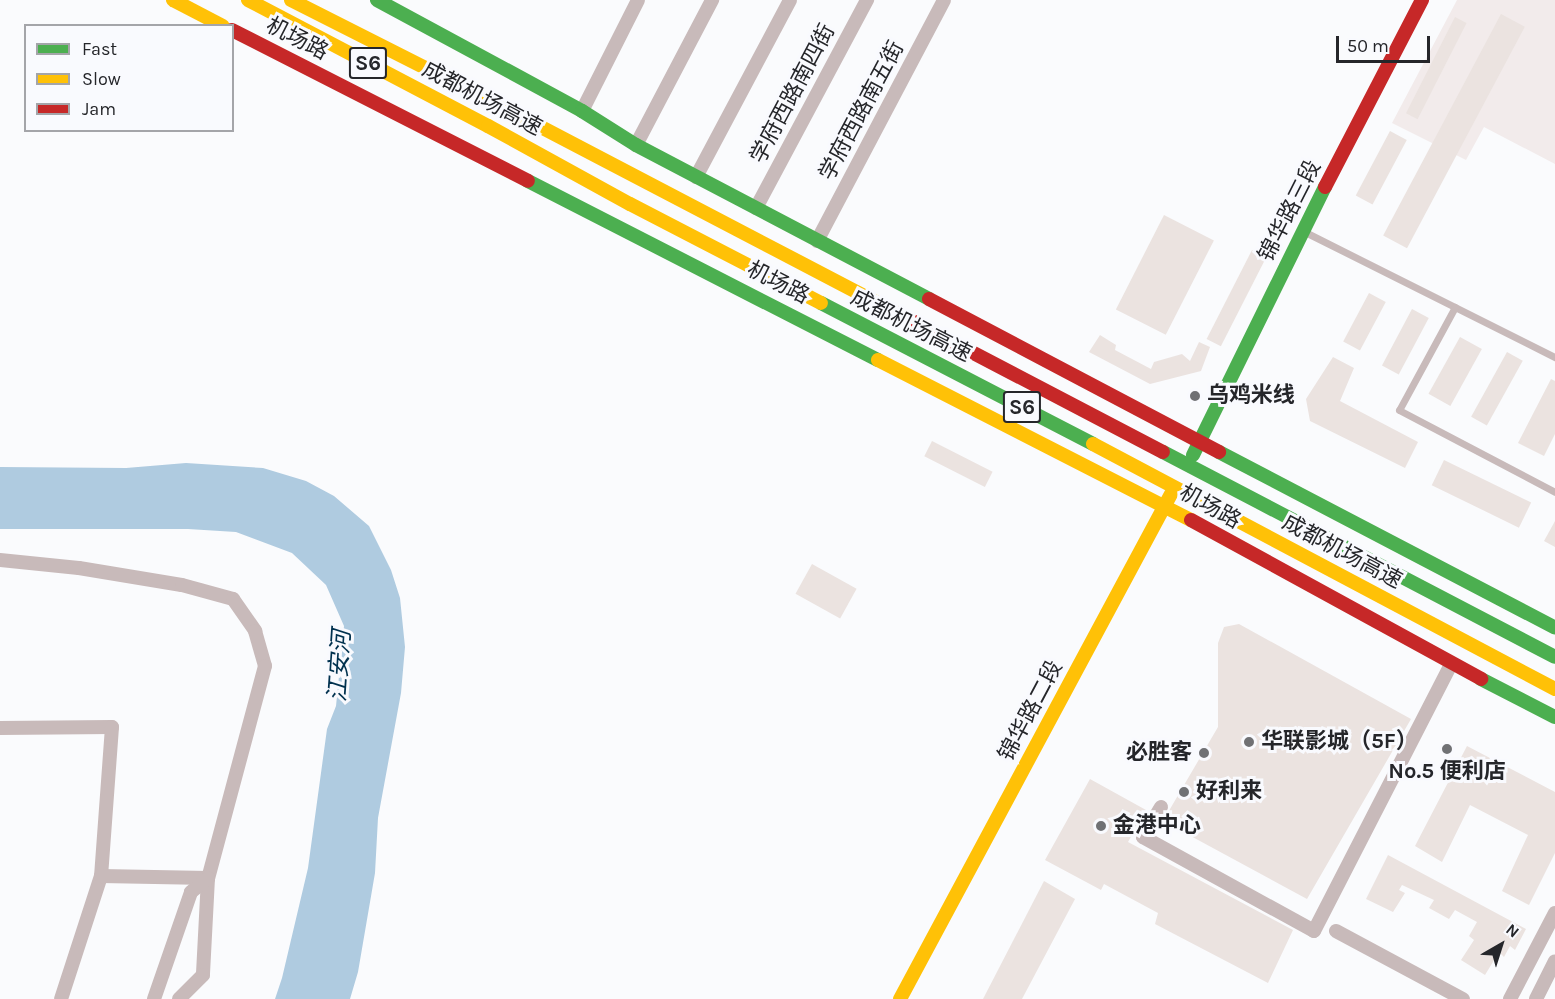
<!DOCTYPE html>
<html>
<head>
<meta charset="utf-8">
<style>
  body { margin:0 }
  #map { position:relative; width:1555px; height:999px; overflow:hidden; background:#fafbfd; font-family:Karla,"Noto Sans SC",sans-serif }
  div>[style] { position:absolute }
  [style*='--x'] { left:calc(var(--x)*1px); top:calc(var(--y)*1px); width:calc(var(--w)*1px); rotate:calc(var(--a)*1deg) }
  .education>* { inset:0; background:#f2ebeb }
  .water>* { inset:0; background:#afcbe0 }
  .building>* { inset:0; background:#ebe3e0; transform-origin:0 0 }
  .lane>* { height:7px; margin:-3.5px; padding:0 3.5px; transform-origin:3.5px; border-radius:3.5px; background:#c8baba }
  .street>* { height:14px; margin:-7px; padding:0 7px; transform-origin:7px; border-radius:7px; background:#c8baba }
  .fast>* { height:14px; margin:-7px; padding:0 7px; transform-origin:7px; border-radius:7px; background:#4caf50 }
  .slow>* { height:14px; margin:-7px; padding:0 7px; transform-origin:7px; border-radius:7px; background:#ffc107 }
  .jam>* { height:14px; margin:-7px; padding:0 7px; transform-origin:7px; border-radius:7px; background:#c62828 }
  .fast-bridge>* { height:14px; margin:-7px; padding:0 7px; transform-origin:7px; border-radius:7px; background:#4caf50 }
  .slow-bridge>* { height:14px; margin:-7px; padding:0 7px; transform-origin:7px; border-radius:7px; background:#ffc107 }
  .jam-bridge>* { height:14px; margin:-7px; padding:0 7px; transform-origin:7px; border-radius:7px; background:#c62828 }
  .dots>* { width:16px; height:16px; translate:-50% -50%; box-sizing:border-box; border:3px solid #f9fafe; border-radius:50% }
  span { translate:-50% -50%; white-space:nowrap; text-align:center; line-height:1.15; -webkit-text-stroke:6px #f9fafe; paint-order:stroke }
  .shield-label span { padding:2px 4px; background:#f9fafe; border:2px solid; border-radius:4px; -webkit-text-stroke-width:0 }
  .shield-label { font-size:21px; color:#25262a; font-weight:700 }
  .street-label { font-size:22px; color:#25262a }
  .poi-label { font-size:22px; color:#25262a; font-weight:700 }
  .left { translate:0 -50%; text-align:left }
  .right { translate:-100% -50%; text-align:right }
  .water-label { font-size:24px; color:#00314e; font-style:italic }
  .legend { position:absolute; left:24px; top:24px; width:210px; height:108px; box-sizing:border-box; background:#f9fafe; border:2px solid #a4a5a9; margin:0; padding:8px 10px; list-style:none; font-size:18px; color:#25262a }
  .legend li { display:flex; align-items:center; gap:12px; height:30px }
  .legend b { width:30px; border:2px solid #a4a5a9 }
  .north { position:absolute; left:1471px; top:915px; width:60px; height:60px; -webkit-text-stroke:4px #f9fafe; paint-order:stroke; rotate:39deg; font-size:16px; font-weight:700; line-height:24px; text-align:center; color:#25262a }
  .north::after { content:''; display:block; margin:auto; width:21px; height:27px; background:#25262a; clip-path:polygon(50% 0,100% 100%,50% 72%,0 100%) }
  .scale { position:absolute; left:1336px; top:36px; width:94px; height:27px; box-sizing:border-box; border:3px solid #25262a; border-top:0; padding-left:8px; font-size:18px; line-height:21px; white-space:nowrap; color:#25262a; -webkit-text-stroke:4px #f9fafe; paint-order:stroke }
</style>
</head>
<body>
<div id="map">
  <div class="education">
    <i style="clip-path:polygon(1457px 0,1555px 0,1555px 164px,1484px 127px,1466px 160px,1392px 123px)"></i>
  </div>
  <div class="water">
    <i style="clip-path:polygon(186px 463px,263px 468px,306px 481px,334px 496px,369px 526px,391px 570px,400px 598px,405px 647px,401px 693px,378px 818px,375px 873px,358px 972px,350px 999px,275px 999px,282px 978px,308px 868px,327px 729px,336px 706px,344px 626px,326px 585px,292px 553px,236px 532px,188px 529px,0 529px,0 467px,126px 468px)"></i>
  </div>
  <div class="building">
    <i style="left:1501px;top:14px;width:27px;height:251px;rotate:28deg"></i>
    <i style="left:1455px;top:17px;width:13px;height:108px;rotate:27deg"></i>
    <i style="left:1390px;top:131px;width:19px;height:73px;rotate:28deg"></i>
    <i style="left:1164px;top:215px;width:56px;height:106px;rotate:27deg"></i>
    <i style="left:1252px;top:250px;width:16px;height:100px;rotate:27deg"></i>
    <i style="left:1369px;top:293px;width:19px;height:55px;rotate:28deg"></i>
    <i style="left:1412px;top:309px;width:19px;height:64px;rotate:28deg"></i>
    <i style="clip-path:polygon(1100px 335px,1116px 345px,1115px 350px,1151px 369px,1154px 362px,1182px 354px,1190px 361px,1199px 342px,1210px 347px,1201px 371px,1150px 384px,1089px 352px)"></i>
    <i style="left:1460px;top:337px;width:25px;height:65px;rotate:29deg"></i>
    <i style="left:1507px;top:352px;width:18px;height:74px;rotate:29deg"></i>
    <i style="clip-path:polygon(1333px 357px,1354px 368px,1340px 401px,1418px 442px,1405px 468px,1310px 421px,1306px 399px)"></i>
    <i style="clip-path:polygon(1551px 379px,1555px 381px,1555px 434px,1544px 456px,1518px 443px)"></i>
    <i style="left:932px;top:441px;width:68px;height:17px;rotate:27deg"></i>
    <i style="left:1444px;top:460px;width:97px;height:28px;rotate:26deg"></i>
    <i style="clip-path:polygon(1555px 521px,1555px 547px,1544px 541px)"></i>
    <i style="left:812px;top:564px;width:51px;height:34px;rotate:29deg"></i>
    <i style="clip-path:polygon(1239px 624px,1411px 719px,1307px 899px,1163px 821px,1218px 727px,1218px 643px,1224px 627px)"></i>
    <i style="clip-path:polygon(1467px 746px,1555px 792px,1555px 853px,1529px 905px,1502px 891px,1528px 835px,1470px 805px,1442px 862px,1415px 846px)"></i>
    <i style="clip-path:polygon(1090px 779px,1146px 810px,1128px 842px,1293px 930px,1268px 983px,1155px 924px,1158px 913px,1104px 884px,1101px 890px,1045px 860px)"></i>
    <i style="clip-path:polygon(1388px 855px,1526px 929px,1515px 950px,1510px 946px,1504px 957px,1499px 952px,1485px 975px,1461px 960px,1474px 940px,1469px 936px,1477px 922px,1455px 910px,1449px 919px,1429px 908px,1434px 900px,1402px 885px,1399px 890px,1405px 893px,1393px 912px,1366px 899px)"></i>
    <i style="clip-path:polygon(1044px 881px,1075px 899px,1022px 999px,983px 999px)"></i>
  </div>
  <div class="lane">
    <i style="--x:1303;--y:231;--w:282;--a:26.6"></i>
    <i style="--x:1455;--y:307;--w:117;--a:118.5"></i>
    <i style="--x:1399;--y:410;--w:176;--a:27.7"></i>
  </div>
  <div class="street">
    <i style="--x:582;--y:111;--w:124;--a:-63.2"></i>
    <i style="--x:636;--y:145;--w:164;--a:-62.3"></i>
    <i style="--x:696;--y:177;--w:200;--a:-62"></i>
    <i style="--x:756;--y:208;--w:236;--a:-61.9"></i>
    <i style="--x:817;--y:241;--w:272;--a:-62.2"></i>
    <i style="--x:0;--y:560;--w:79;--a:5.8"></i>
    <i style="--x:79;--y:568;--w:104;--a:9.4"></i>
    <i style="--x:182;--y:585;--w:53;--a:15.4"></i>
    <i style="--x:233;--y:599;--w:39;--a:55"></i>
    <i style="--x:255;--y:631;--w:36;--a:74"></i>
    <i style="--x:265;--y:666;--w:220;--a:105"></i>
    <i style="--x:208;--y:878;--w:97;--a:93"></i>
    <i style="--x:203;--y:975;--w:34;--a:135"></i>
    <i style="--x:0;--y:728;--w:112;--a:-0.5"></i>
    <i style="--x:112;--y:727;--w:149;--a:94.2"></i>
    <i style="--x:101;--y:876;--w:129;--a:108"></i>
    <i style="--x:1161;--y:807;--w:35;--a:121"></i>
    <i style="--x:1143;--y:837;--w:195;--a:28.8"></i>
    <i style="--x:1314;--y:931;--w:300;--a:-62.8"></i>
    <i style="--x:101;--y:876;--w:107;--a:1.1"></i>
    <i style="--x:1336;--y:931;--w:144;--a:28.2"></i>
    <i style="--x:154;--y:999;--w:113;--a:-70.9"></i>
    <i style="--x:191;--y:892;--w:22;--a:-39"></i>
    <i style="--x:1510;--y:999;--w:97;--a:-62.4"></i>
    <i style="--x:1536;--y:999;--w:42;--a:-63.4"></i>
  </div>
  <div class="fast">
    <i style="--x:377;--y:0;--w:233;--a:28.4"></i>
    <i style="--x:582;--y:111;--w:64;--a:32.2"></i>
    <i style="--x:636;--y:145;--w:331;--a:27.7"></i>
    <i style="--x:528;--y:181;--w:393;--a:27.1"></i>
    <i style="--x:1219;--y:452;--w:379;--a:27.6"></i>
    <i style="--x:1193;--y:455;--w:299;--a:-63.8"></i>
    <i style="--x:1481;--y:679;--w:83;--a:27.2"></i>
  </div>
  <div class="slow">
    <i style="--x:173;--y:0;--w:56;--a:27.5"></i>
    <i style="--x:248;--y:0;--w:271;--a:27.7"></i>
    <i style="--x:291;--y:0;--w:231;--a:26.8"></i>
    <i style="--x:878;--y:360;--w:352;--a:27.1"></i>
    <i style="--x:900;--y:999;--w:573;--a:-61.78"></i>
  </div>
  <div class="jam">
    <i style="--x:232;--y:30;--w:332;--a:27"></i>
    <i style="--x:1325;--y:187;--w:211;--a:-62.6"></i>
    <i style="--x:929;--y:299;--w:328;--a:27.8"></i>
    <i style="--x:1191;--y:520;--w:331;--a:28.7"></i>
  </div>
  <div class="fast-bridge">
    <i style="--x:821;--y:303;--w:306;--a:27.4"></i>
    <i style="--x:1163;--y:452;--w:442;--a:27.6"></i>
  </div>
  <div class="slow-bridge">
    <i style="--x:497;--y:104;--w:451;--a:27.6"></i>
    <i style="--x:488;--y:126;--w:162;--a:28.8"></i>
    <i style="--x:630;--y:204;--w:215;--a:27.4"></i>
    <i style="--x:1093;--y:444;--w:523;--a:27.94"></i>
  </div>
  <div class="jam-bridge">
    <i style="--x:897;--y:313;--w:300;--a:27.6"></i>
  </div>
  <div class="dots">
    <i style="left:1195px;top:396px;background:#707174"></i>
    <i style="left:1249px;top:742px;background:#707174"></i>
    <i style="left:1447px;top:749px;background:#707174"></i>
    <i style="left:1204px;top:753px;background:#707174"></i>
    <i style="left:1184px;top:792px;background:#707174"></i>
    <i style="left:1101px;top:826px;background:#707174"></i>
  </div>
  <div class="shield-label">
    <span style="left:368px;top:63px">S6</span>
    <span style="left:1022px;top:407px">S6</span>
  </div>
  <div class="street-label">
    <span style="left:297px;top:39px;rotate:27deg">机场路</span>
    <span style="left:793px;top:94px;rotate:-62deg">学府西路南四街</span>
    <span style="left:482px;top:99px;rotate:28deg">成都机场高速</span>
    <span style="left:862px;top:111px;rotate:-62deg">学府西路南五街</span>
    <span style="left:1290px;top:211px;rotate:-63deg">锦华路三段</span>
    <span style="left:778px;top:283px;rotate:27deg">机场路</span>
    <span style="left:911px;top:326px;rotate:27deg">成都机场高速</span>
    <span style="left:1210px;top:507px;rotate:29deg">机场路</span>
    <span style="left:1342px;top:552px;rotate:28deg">成都机场高速</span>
    <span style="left:1031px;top:711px;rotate:-62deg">锦华路二段</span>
  </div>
  <div class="poi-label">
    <span class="left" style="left:1207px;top:396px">乌鸡米线</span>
    <span class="left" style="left:1261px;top:742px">华联影城（5F）</span>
    <span class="right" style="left:1192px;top:753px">必胜客</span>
    <span style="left:1447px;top:772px">No.5 便利店</span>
    <span class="left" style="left:1196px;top:792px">好利来</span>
    <span class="left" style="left:1113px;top:826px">金港中心</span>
  </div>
  <div class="water-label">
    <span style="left:340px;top:666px;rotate:-86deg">江安河</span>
  </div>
  <ul class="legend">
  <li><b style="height:8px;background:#4caf50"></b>Fast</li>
  <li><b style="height:8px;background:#ffc107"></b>Slow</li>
  <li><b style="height:8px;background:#c62828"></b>Jam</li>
  </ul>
  <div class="north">N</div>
  <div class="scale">50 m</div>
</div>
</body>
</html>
